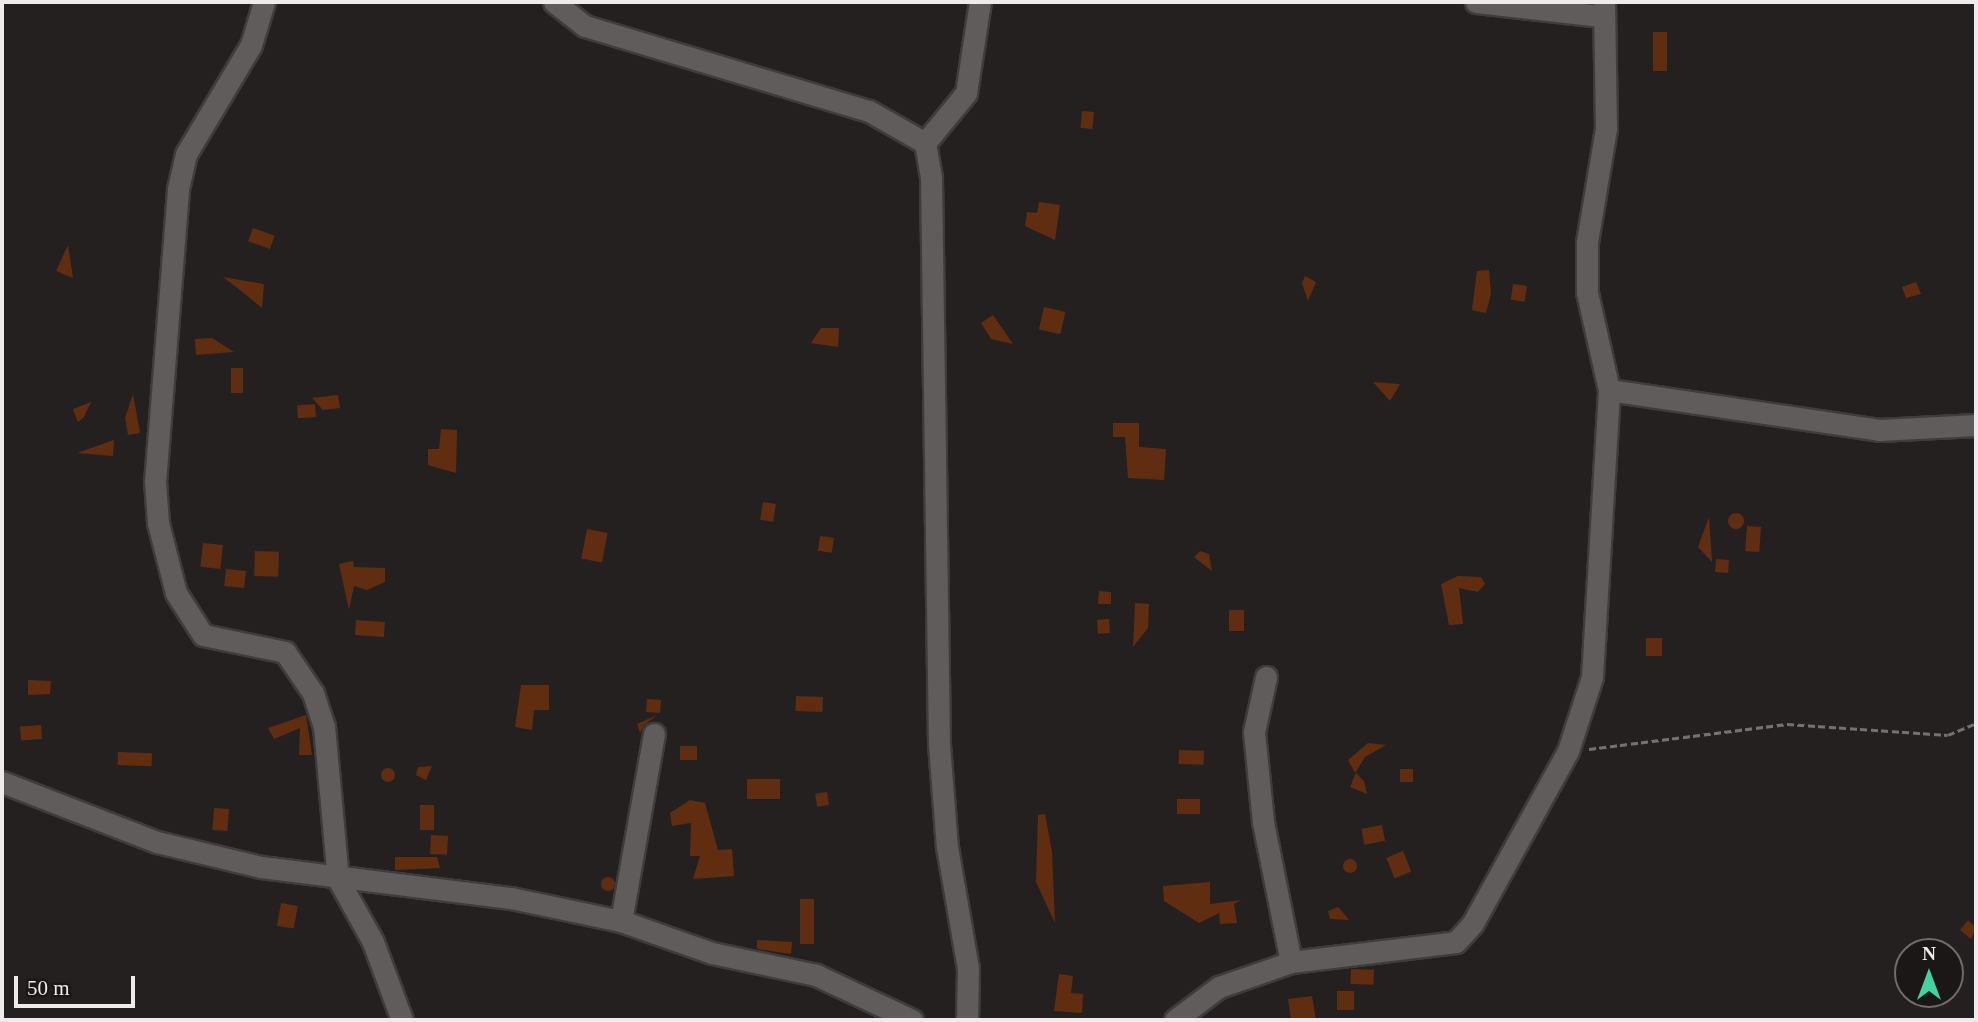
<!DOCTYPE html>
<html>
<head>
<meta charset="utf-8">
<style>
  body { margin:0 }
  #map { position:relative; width:1978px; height:1022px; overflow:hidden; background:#242020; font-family:"Times New Roman",serif }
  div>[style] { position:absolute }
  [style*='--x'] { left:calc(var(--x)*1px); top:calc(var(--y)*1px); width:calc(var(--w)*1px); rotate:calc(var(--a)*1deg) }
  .building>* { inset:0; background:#602d11; transform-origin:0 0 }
  .round { border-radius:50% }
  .path>* { height:2.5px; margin-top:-1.25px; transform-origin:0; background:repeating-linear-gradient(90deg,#757171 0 7px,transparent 0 10.5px) }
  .roads { filter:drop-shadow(2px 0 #3e3c3c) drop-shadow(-2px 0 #3e3c3c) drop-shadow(0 2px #3e3c3c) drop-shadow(0 -2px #3e3c3c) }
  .minor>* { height:21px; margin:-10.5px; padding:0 10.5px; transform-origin:10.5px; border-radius:10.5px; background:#605c5c }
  span { translate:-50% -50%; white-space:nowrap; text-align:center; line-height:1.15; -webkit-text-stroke:5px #1b1717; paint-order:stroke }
  .frame { position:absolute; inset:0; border:4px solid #edebeb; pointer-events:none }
  .north { position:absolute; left:1894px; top:938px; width:70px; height:70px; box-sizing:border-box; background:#1b1717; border:2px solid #6f6c6c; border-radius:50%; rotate:0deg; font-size:19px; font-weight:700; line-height:28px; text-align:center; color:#edebeb }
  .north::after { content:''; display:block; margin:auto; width:24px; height:32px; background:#41d4a1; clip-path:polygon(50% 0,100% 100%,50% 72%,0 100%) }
  .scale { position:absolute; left:14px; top:976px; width:121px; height:32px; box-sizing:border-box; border:4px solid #edebeb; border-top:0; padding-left:9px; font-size:21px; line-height:24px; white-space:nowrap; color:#edebeb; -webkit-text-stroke:5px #1b1717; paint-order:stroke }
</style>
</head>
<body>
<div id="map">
  <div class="building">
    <i style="left:1653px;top:32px;width:14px;height:39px"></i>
    <i style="left:1082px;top:111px;width:12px;height:17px;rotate:5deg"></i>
    <i style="clip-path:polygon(1039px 202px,1060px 205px,1055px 240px,1025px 226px,1027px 212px,1037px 213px)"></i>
    <i style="left:253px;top:228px;width:23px;height:14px;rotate:20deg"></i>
    <i style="clip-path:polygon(68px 245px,73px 278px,56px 271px)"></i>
    <i style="clip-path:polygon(1489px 270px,1491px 294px,1486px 313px,1472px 310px,1477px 271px)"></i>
    <i style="clip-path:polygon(1305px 276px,1316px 282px,1308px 301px,1302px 283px)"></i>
    <i style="clip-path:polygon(223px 277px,264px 284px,262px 308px,240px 290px)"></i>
    <i style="clip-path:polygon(1916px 282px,1921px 294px,1906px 298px,1902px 287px)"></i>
    <i style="left:1513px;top:284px;width:14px;height:16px;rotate:8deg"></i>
    <i style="left:1044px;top:307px;width:22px;height:23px;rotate:13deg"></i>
    <i style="clip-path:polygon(993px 315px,1013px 344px,991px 339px,981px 323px)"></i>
    <i style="clip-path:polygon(821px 328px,839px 328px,838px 347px,811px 343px)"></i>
    <i style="clip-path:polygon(212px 338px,234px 352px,196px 355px,195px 339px)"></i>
    <i style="left:231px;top:368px;width:12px;height:25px"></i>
    <i style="clip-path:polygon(1373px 382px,1400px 384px,1390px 401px)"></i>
    <i style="clip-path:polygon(133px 394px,140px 433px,128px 435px,125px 418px)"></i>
    <i style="clip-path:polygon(338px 395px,340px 408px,323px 410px,312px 398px)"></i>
    <i style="clip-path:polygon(91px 402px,84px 417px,78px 422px,73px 409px)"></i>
    <i style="left:315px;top:404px;width:13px;height:18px;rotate:86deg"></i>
    <i style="clip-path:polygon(1113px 423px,1139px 423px,1139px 447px,1166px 449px,1164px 480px,1128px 478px,1125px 437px,1113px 437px)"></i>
    <i style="clip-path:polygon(441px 429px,457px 430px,456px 473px,428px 465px,428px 449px,439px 449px)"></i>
    <i style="clip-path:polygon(114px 440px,113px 456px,77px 453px)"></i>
    <i style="left:763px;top:502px;width:13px;height:18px;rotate:9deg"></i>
    <i class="round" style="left:1728px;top:513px;width:16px;height:16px"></i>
    <i style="clip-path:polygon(1709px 517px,1712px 562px,1698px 547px)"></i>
    <i style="left:1747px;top:526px;width:14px;height:25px;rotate:4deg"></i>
    <i style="left:587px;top:529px;width:21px;height:30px;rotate:11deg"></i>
    <i style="left:820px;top:536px;width:14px;height:15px;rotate:8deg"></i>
    <i style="left:203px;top:543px;width:20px;height:24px;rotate:6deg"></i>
    <i style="left:255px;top:551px;width:24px;height:25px;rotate:2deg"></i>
    <i style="clip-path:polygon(1200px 551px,1209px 554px,1212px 571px,1194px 557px)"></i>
    <i style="left:1716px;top:559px;width:13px;height:13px;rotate:4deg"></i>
    <i style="clip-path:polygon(353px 561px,354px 567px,385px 568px,385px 582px,367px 590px,354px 586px,349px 610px,339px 564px)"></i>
    <i style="left:226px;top:569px;width:20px;height:17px;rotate:6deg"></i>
    <i style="clip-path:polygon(1458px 576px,1481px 577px,1485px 584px,1478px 592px,1459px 588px,1463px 624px,1449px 625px,1441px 584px)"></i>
    <i style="clip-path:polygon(1099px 591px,1111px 592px,1111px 604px,1098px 604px)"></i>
    <i style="clip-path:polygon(1135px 603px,1149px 604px,1148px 628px,1133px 647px)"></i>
    <i style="left:1229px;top:610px;width:15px;height:21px"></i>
    <i style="left:1109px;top:619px;width:14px;height:12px;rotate:86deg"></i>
    <i style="left:356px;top:620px;width:29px;height:15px;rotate:4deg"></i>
    <i style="left:1646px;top:638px;width:16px;height:18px"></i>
    <i style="clip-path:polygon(28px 680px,51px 681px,50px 694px,28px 695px)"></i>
    <i style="clip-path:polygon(521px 685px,549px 685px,549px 710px,534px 710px,532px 730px,515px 727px)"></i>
    <i style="left:796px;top:696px;width:27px;height:15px;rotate:2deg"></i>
    <i style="left:647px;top:699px;width:14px;height:13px;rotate:4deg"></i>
    <i style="clip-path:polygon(306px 715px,312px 755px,299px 755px,300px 728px,274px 739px,268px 728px)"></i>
    <i style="clip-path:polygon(657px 715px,644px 725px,640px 733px,637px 724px)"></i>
    <i style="left:41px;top:725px;width:14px;height:21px;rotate:86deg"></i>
    <i style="clip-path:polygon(1368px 743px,1386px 745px,1365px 757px,1355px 773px,1348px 760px)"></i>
    <i style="left:697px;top:746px;width:14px;height:17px;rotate:90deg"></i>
    <i style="left:1179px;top:750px;width:25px;height:14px;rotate:2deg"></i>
    <i style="left:118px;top:752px;width:34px;height:13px;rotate:2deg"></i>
    <i style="clip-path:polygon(432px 766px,426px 780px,416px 775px,418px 767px)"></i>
    <i class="round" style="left:381px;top:768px;width:14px;height:14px"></i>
    <i style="left:1400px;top:769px;width:13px;height:13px"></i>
    <i style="clip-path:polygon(1356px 773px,1364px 781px,1367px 794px,1350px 787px)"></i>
    <i style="left:747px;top:779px;width:33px;height:20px"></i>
    <i style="left:827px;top:792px;width:13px;height:12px;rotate:81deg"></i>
    <i style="left:1177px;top:799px;width:23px;height:15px"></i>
    <i style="clip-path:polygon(690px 800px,705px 803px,718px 850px,732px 849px,734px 876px,693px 879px,700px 856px,690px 856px,691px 823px,672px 826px,670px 813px)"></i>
    <i style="left:420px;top:805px;width:14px;height:25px"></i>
    <i style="left:214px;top:808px;width:15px;height:22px;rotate:4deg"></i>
    <i style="clip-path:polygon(1045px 814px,1052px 852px,1055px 923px,1036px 882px,1038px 815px)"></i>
    <i style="left:1382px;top:825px;width:16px;height:21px;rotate:79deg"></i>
    <i style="left:431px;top:835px;width:17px;height:19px;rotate:3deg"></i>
    <i style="left:1403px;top:851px;width:22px;height:18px;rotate:68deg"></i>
    <i style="clip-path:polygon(395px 857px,437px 857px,440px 868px,395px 870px)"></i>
    <i class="round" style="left:1343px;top:859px;width:14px;height:14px"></i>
    <i class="round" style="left:601px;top:877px;width:14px;height:14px"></i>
    <i style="clip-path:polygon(1210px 882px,1210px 904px,1241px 900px,1234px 904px,1237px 923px,1220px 924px,1219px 913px,1199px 923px,1164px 901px,1163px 886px)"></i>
    <i style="left:800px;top:899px;width:14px;height:45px"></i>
    <i style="left:281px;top:903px;width:17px;height:23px;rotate:10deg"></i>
    <i style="clip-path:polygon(1338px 907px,1340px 909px,1349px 920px,1330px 919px,1328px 911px)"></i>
    <i style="clip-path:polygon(1968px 920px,1976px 928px,1971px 939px,1960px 930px)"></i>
    <i style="clip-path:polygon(757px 940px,792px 942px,791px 954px,757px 949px)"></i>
    <i style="left:1351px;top:969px;width:23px;height:15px;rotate:2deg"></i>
    <i style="clip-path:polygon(1059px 974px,1073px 976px,1071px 993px,1083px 994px,1082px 1013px,1054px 1011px)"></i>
    <i style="left:1354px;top:991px;width:19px;height:17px;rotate:90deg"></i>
    <i style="clip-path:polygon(1312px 996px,1316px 1020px,1291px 1020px,1288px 999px)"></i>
  </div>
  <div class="path">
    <i style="--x:1589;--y:749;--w:200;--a:-7.2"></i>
    <i style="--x:1787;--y:724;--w:161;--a:3.9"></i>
    <i style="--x:1948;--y:735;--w:30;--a:-23"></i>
  </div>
  <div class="roads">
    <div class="minor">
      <i style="--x:264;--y:2;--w:45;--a:106.8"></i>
      <i style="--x:251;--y:45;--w:127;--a:120.8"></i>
      <i style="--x:186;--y:154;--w:37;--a:103"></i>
      <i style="--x:178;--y:190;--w:292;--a:94.5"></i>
      <i style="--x:155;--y:481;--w:42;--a:85.9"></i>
      <i style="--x:158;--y:523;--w:72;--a:75.6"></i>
      <i style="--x:176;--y:593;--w:50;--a:57.3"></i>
      <i style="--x:203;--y:635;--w:84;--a:11.7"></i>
      <i style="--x:285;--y:652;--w:50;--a:55.7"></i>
      <i style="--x:313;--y:693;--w:35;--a:72"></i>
      <i style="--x:324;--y:726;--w:154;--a:84.8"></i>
      <i style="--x:338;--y:879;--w:72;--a:60.9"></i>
      <i style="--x:373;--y:942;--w:83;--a:69.6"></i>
      <i style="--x:554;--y:2;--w:39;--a:38"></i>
      <i style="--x:585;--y:26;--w:296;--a:16.7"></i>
      <i style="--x:869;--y:111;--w:64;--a:29.7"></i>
      <i style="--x:925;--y:143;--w:36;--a:80"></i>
      <i style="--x:931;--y:178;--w:566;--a:89.19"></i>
      <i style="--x:939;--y:744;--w:103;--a:85.6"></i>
      <i style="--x:947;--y:847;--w:123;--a:80.2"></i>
      <i style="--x:968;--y:968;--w:52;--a:91.1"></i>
      <i style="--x:1476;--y:2;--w:126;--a:6.4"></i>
      <i style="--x:925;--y:143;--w:65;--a:-50.6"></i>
      <i style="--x:966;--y:93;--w:92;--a:-81.3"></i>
      <i style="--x:1609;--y:390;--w:273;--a:8.4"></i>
      <i style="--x:1879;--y:430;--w:97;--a:-3"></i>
      <i style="--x:1266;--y:677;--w:56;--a:102.3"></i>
      <i style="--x:1254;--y:732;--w:90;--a:84.3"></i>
      <i style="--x:1263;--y:822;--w:143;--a:78.7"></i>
      <i style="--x:2;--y:782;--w:166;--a:21.2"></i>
      <i style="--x:157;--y:842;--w:107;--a:13.5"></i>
      <i style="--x:261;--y:867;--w:252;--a:7.1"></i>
      <i style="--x:511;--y:898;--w:112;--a:11.8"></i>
      <i style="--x:621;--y:921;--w:96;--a:19.4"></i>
      <i style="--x:712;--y:953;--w:106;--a:11.9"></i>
      <i style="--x:816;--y:975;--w:106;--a:25.1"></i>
      <i style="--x:621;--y:921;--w:190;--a:-80"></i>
      <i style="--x:1175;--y:1020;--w:55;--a:-36.9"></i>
      <i style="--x:1219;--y:987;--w:76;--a:-19.1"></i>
      <i style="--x:1291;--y:962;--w:166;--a:-6.9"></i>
      <i style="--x:1456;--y:942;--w:25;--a:-48"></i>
      <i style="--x:1473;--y:923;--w:196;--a:-61.1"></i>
      <i style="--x:1568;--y:751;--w:78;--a:-72"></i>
      <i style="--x:1592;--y:677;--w:288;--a:-86.6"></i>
      <i style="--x:1609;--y:390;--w:100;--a:-102.7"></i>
      <i style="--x:1587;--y:292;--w:50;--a:-90"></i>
      <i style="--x:1587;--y:242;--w:115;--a:-80.5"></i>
      <i style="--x:1606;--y:129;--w:127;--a:-90.9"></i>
    </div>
  </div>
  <div class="frame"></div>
  <div class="north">N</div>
  <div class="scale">50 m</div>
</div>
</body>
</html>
